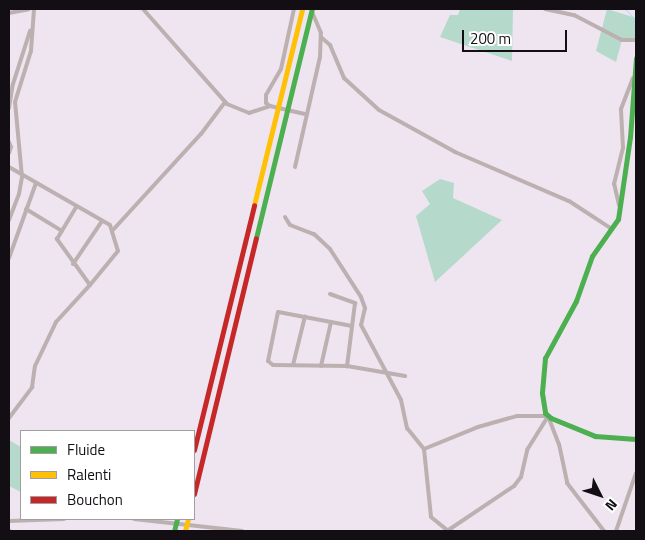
<!DOCTYPE html>
<html>
<head>
<meta charset="utf-8">
<style>
  body { margin:0 }
  #map { position:relative; width:645px; height:540px; overflow:hidden; background:#efe5f0; font-family:"Titillium Web",sans-serif }
  div>[style] { position:absolute }
  [style*='--x'] { left:calc(var(--x)*1px); top:calc(var(--y)*1px); width:calc(var(--w)*1px); rotate:calc(var(--a)*1deg) }
  .green>* { inset:0; background:#b5dacb }
  .stream>* { height:1px; margin:-0.5px; padding:0 0.5px; transform-origin:0.5px; border-radius:0.5px; background:#a5e0f8 }
  .street>* { height:4px; margin:-2px; padding:0 2px; transform-origin:2px; border-radius:2px; background:#bcb0b1 }
  .fast>* { height:5px; margin:-2.5px; padding:0 2.5px; transform-origin:2.5px; border-radius:2.5px; background:#4caf50 }
  .slow>* { height:5px; margin:-2.5px; padding:0 2.5px; transform-origin:2.5px; border-radius:2.5px; background:#ffc107 }
  .jam>* { height:5px; margin:-2.5px; padding:0 2.5px; transform-origin:2.5px; border-radius:2.5px; background:#c62828 }
  span { translate:-50% -50%; white-space:nowrap; text-align:center; line-height:1.15; -webkit-text-stroke:4.5px #fff; paint-order:stroke }
  .frame { position:absolute; inset:0; border:10px solid #130d14; pointer-events:none }
  .legend { position:absolute; left:20px; top:430px; width:175px; height:90px; box-sizing:border-box; background:#fff; border:1px solid #a19ea1; margin:0; padding:6px 9px; list-style:none; font-size:15px; color:#130d14 }
  .legend li { display:flex; align-items:center; gap:10px; height:25px }
  .legend b { width:25px; border:1px solid #a19ea1 }
  .north { position:absolute; left:575px; top:470px; width:50px; height:50px; -webkit-text-stroke:4px #fff; paint-order:stroke; rotate:131deg; font-size:14px; font-weight:700; line-height:20px; text-align:center; color:#130d14 }
  .north::after { content:''; display:block; margin:auto; width:18px; height:22px; background:#130d14; clip-path:polygon(50% 0,100% 100%,50% 72%,0 100%) }
  .scale { position:absolute; left:462px; top:30px; width:105px; height:22px; box-sizing:border-box; border:2px solid #130d14; border-top:0; padding-left:6px; font-size:15px; line-height:18px; white-space:nowrap; color:#130d14; -webkit-text-stroke:4px #fff; paint-order:stroke }
</style>
</head>
<body>
<div id="map">
  <div class="green">
    <i style="clip-path:polygon(460px 9px,513px 9px,512px 61px,440px 37px,450px 15px,458px 15px)"></i>
    <i style="clip-path:polygon(607px 9px,636px 18px,636px 40px,622px 40px,616px 62px,596px 51px)"></i>
    <i style="clip-path:polygon(440px 179px,454px 183px,453px 198px,502px 220px,435px 282px,416px 216px,430px 204px,422px 191px)"></i>
    <i style="clip-path:polygon(9px 440px,21px 447px,21px 492px,9px 486px)"></i>
  </div>
  <div class="stream">
    <i style="--x:625;--y:9;--w:16;--a:45"></i>
  </div>
  <div class="street">
    <i style="--x:143;--y:9;--w:127;--a:48.5"></i>
    <i style="--x:227;--y:104;--w:24;--a:22"></i>
    <i style="--x:249;--y:113;--w:22;--a:-18"></i>
    <i style="--x:270;--y:106;--w:37;--a:13"></i>
    <i style="--x:545;--y:9;--w:30;--a:12"></i>
    <i style="--x:574;--y:15;--w:54;--a:27.5"></i>
    <i style="--x:622;--y:40;--w:14;--a:0"></i>
    <i style="--x:9;--y:13;--w:20;--a:-11"></i>
    <i style="--x:322;--y:38;--w:11;--a:41"></i>
    <i style="--x:330;--y:45;--w:36;--a:67"></i>
    <i style="--x:344;--y:78;--w:47;--a:42.4"></i>
    <i style="--x:379;--y:110;--w:87;--a:28.9"></i>
    <i style="--x:455;--y:152;--w:124;--a:23.3"></i>
    <i style="--x:569;--y:201;--w:51;--a:33.1"></i>
    <i style="--x:270;--y:106;--w:5;--a:-143"></i>
    <i style="--x:266;--y:103;--w:8;--a:-90"></i>
    <i style="--x:266;--y:95;--w:30;--a:-60"></i>
    <i style="--x:281;--y:69;--w:61;--a:-77.8"></i>
    <i style="--x:9;--y:108;--w:24;--a:-81"></i>
    <i style="--x:13;--y:84;--w:56;--a:-72.2"></i>
    <i style="--x:9;--y:142;--w:5;--a:68"></i>
    <i style="--x:11;--y:147;--w:6;--a:108"></i>
    <i style="--x:9;--y:167;--w:116;--a:29.9"></i>
    <i style="--x:110;--y:225;--w:27;--a:73"></i>
    <i style="--x:118;--y:251;--w:44;--a:129.5"></i>
    <i style="--x:90;--y:285;--w:57;--a:-125.7"></i>
    <i style="--x:57;--y:239;--w:37;--a:-59"></i>
    <i style="--x:295;--y:167;--w:113;--a:-77.2"></i>
    <i style="--x:320;--y:57;--w:24;--a:-88"></i>
    <i style="--x:321;--y:33;--w:23;--a:-113"></i>
    <i style="--x:619;--y:205;--w:22;--a:-103"></i>
    <i style="--x:614;--y:184;--w:37;--a:-76"></i>
    <i style="--x:623;--y:148;--w:39;--a:-93"></i>
    <i style="--x:621;--y:109;--w:33;--a:-69"></i>
    <i style="--x:26;--y:209;--w:42;--a:31.4"></i>
    <i style="--x:285;--y:217;--w:9;--a:58"></i>
    <i style="--x:290;--y:225;--w:26;--a:21"></i>
    <i style="--x:314;--y:234;--w:22;--a:43"></i>
    <i style="--x:330;--y:249;--w:57;--a:57.1"></i>
    <i style="--x:361;--y:297;--w:12;--a:70"></i>
    <i style="--x:365;--y:308;--w:17;--a:103"></i>
    <i style="--x:361;--y:325;--w:85;--a:61.9"></i>
    <i style="--x:401;--y:400;--w:29;--a:78"></i>
    <i style="--x:407;--y:428;--w:27;--a:51"></i>
    <i style="--x:424;--y:449;--w:68;--a:84.1"></i>
    <i style="--x:431;--y:517;--w:22;--a:39"></i>
    <i style="--x:9;--y:220;--w:28;--a:-69"></i>
    <i style="--x:19;--y:194;--w:17;--a:-80"></i>
    <i style="--x:22;--y:177;--w:75;--a:-95.3"></i>
    <i style="--x:15;--y:102;--w:53;--a:-72.6"></i>
    <i style="--x:31;--y:51;--w:42;--a:-85.9"></i>
    <i style="--x:112;--y:231;--w:132;--a:-47.5"></i>
    <i style="--x:201;--y:134;--w:40;--a:-53"></i>
    <i style="--x:9;--y:258;--w:80;--a:-70.2"></i>
    <i style="--x:73;--y:264;--w:52;--a:-56"></i>
    <i style="--x:330;--y:294;--w:27;--a:20"></i>
    <i style="--x:355;--y:303;--w:64;--a:97.2"></i>
    <i style="--x:352;--y:326;--w:75;--a:-169.3"></i>
    <i style="--x:278;--y:312;--w:50;--a:101.5"></i>
    <i style="--x:268;--y:361;--w:6;--a:39"></i>
    <i style="--x:273;--y:365;--w:74;--a:0.8"></i>
    <i style="--x:347;--y:366;--w:59;--a:9.8"></i>
    <i style="--x:293;--y:365;--w:50;--a:-76.2"></i>
    <i style="--x:321;--y:366;--w:45;--a:-77.2"></i>
    <i style="--x:548;--y:416;--w:30;--a:69"></i>
    <i style="--x:559;--y:444;--w:40;--a:78"></i>
    <i style="--x:567;--y:483;--w:61;--a:52.4"></i>
    <i style="--x:9;--y:418;--w:39;--a:-53"></i>
    <i style="--x:32;--y:387;--w:21;--a:-82"></i>
    <i style="--x:35;--y:366;--w:49;--a:-64.5"></i>
    <i style="--x:56;--y:322;--w:50;--a:-47.4"></i>
    <i style="--x:424;--y:449;--w:58;--a:-22.2"></i>
    <i style="--x:478;--y:427;--w:41;--a:-15.8"></i>
    <i style="--x:517;--y:416;--w:31;--a:0"></i>
    <i style="--x:134;--y:519;--w:109;--a:6.3"></i>
    <i style="--x:9;--y:521;--w:55;--a:-2.1"></i>
    <i style="--x:9;--y:531;--w:1;--a:0"></i>
    <i style="--x:447;--y:531;--w:81;--a:-33.9"></i>
    <i style="--x:514;--y:486;--w:11;--a:-52"></i>
    <i style="--x:521;--y:477;--w:28;--a:-77"></i>
    <i style="--x:527;--y:450;--w:40;--a:-58"></i>
    <i style="--x:616;--y:531;--w:61;--a:-71"></i>
  </div>
  <div class="fast">
    <i style="--x:636;--y:58;--w:79;--a:94.3"></i>
    <i style="--x:630;--y:137;--w:83;--a:98.3"></i>
    <i style="--x:618;--y:219;--w:45;--a:125.1"></i>
    <i style="--x:592;--y:256;--w:48;--a:109.6"></i>
    <i style="--x:576;--y:301;--w:65;--a:118.5"></i>
    <i style="--x:545;--y:358;--w:35;--a:95"></i>
    <i style="--x:542;--y:393;--w:20;--a:81"></i>
    <i style="--x:545;--y:413;--w:8;--a:40"></i>
    <i style="--x:551;--y:418;--w:48;--a:22.2"></i>
    <i style="--x:595;--y:436;--w:41;--a:4.2"></i>
    <i style="--x:256;--y:238;--w:236;--a:-76.3"></i>
    <i style="--x:174;--y:531;--w:12;--a:-76"></i>
  </div>
  <div class="slow">
    <i style="--x:254;--y:205;--w:202;--a:-76.2"></i>
    <i style="--x:185;--y:531;--w:12;--a:-76"></i>
  </div>
  <div class="jam">
    <i style="--x:194;--y:450;--w:252;--a:-76.2"></i>
    <i style="--x:194;--y:494;--w:263;--a:-76.4"></i>
  </div>
  <div class="frame"></div>
  <ul class="legend">
  <li><b style="height:6px;background:#4caf50"></b>Fluide</li>
  <li><b style="height:6px;background:#ffc107"></b>Ralenti</li>
  <li><b style="height:6px;background:#c62828"></b>Bouchon</li>
  </ul>
  <div class="north">N</div>
  <div class="scale">200 m</div>
</div>
</body>
</html>
